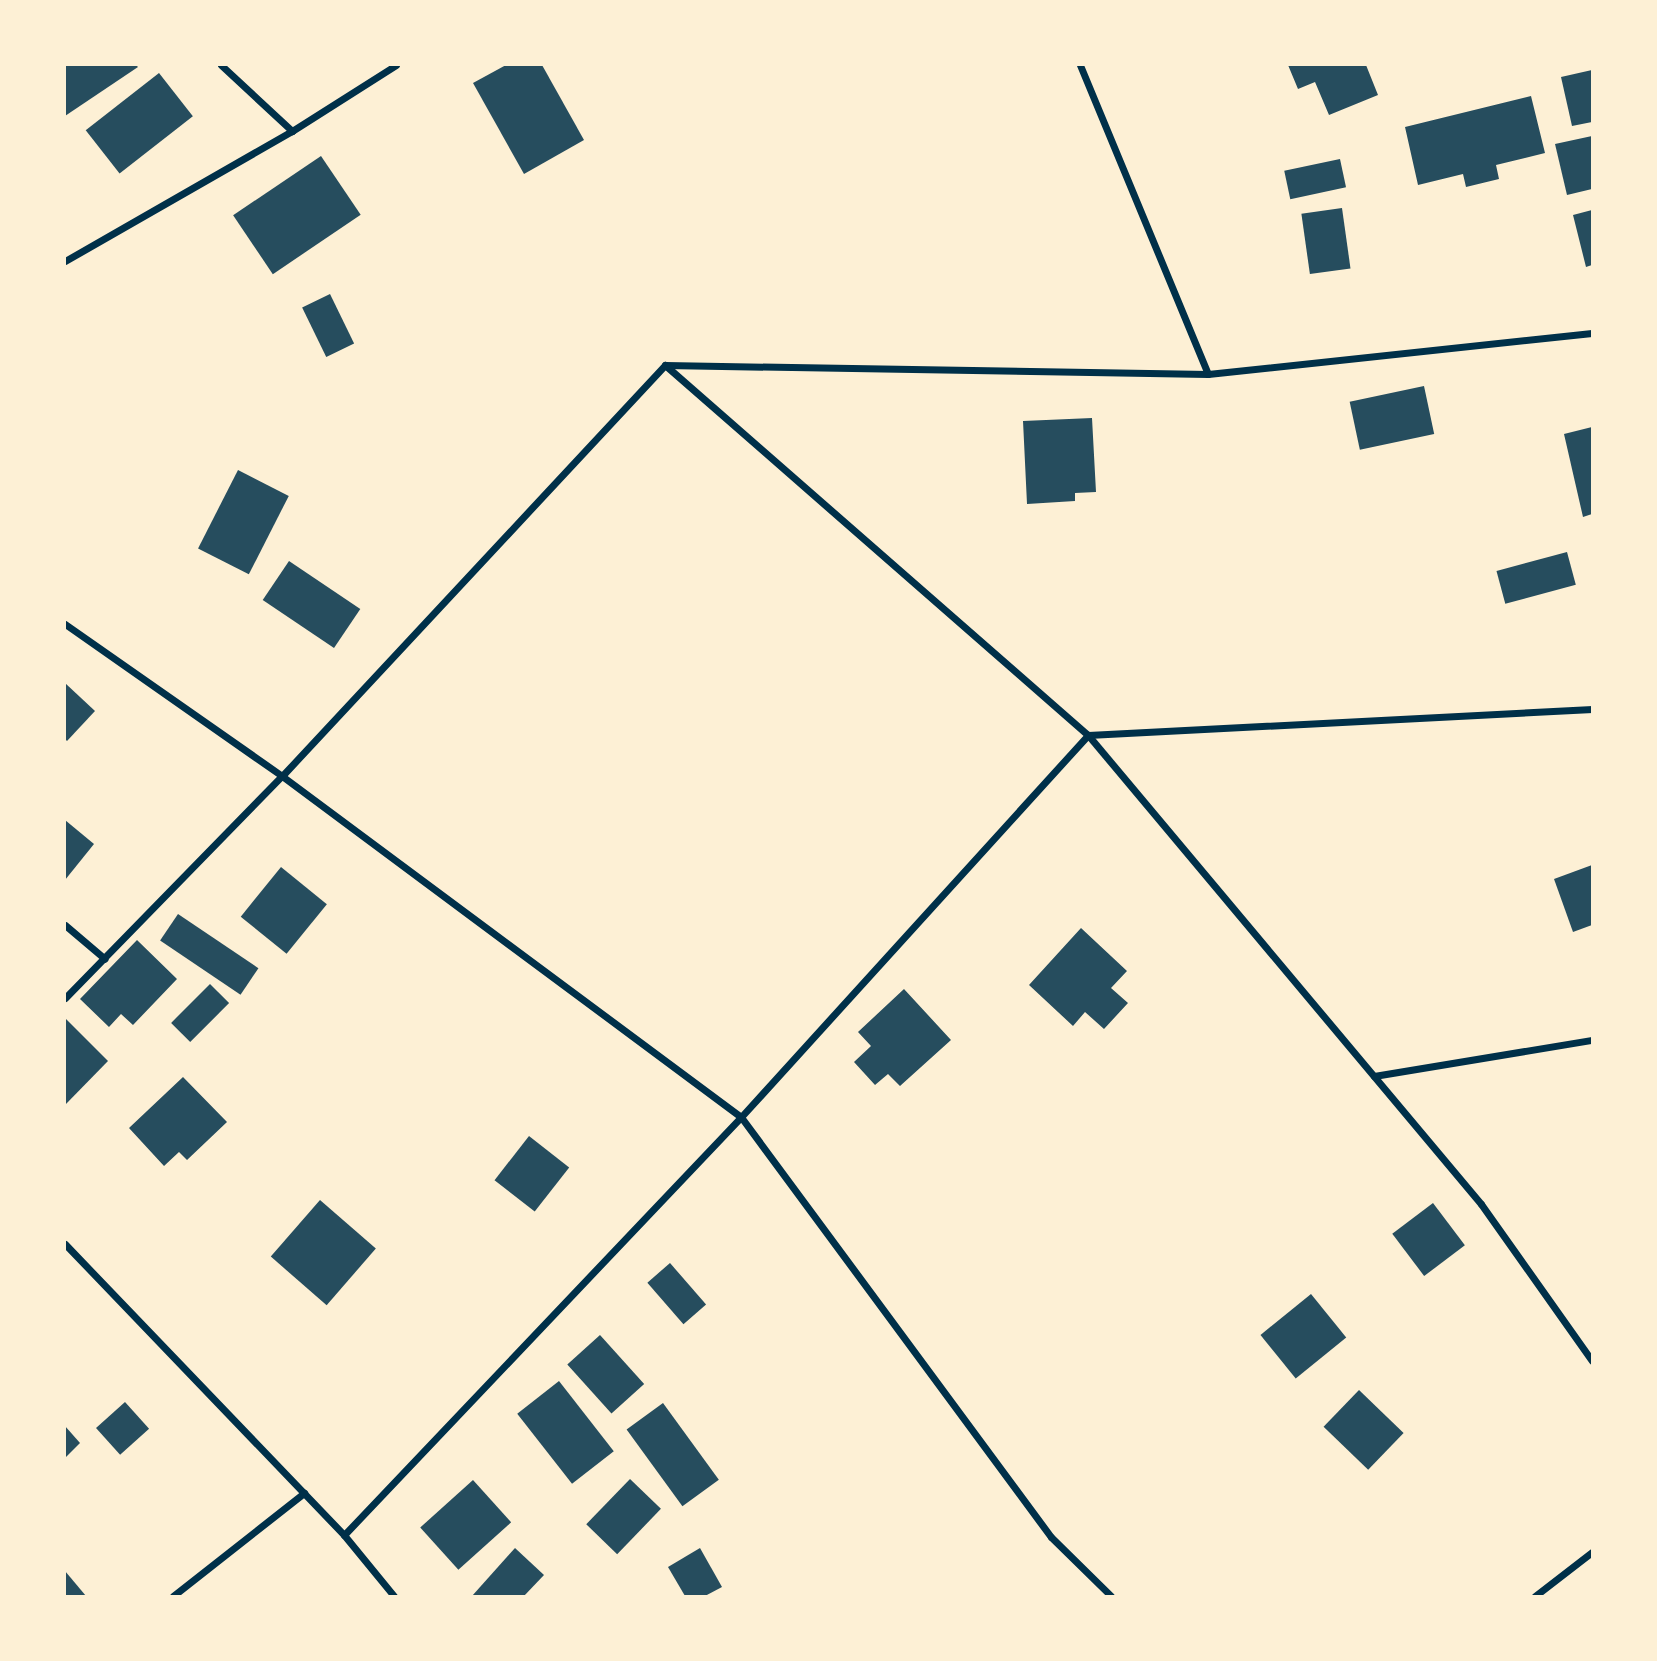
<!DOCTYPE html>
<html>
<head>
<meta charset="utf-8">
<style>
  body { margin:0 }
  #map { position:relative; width:1657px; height:1661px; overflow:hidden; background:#fdf0d5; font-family:"PT Sans Narrow",sans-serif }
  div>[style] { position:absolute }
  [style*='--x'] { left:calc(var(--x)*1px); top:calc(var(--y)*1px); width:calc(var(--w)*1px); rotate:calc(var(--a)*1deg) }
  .building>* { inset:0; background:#264d5e; transform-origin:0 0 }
  .minor>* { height:7px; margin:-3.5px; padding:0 3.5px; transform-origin:3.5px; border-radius:3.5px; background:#003049 }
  span { translate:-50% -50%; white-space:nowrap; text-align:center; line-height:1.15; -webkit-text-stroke:5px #fdf0d5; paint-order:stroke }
  .frame { position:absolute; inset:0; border:66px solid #fdf0d5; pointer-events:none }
</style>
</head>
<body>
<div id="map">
  <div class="building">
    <i style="clip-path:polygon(65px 65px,136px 65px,138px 67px,65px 116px)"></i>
    <i style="clip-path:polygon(506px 65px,542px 65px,584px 140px,524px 174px,473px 83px)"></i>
    <i style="clip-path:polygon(1288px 65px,1366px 65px,1378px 95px,1329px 115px,1315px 82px,1298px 89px)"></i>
    <i style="clip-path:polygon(1592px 70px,1592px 122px,1572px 126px,1561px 77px)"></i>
    <i style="left:159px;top:73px;width:55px;height:93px;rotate:52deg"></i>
    <i style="clip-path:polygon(1531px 96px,1545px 153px,1496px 165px,1499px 179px,1466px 187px,1463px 174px,1418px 185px,1405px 127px)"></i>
    <i style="clip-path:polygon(1592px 136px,1592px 189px,1567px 195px,1555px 144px)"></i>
    <i style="left:321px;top:156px;width:71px;height:106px;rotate:56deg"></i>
    <i style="left:1340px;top:159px;width:29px;height:57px;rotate:78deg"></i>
    <i style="left:1342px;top:208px;width:61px;height:41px;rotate:82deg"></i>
    <i style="clip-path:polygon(1592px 210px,1592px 265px,1586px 267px,1573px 215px)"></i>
    <i style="left:330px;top:294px;width:55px;height:31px;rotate:64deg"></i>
    <i style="left:1424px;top:386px;width:49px;height:76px;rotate:78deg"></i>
    <i style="clip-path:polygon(1092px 418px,1096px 492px,1075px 493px,1075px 501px,1027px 504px,1023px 421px)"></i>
    <i style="clip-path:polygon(1592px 427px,1592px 514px,1583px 517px,1564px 434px)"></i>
    <i style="left:238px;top:470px;width:57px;height:88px;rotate:27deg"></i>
    <i style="left:1567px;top:552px;width:34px;height:73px;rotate:75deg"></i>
    <i style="left:289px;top:561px;width:86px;height:47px;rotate:34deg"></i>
    <i style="clip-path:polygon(65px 683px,95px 711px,67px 741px,65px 739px)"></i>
    <i style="clip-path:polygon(65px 820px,94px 844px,65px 880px)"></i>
    <i style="clip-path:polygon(1592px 865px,1592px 925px,1573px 932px,1554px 879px)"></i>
    <i style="left:281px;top:867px;width:59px;height:64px;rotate:39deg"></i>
    <i style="left:178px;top:914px;width:97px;height:32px;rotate:34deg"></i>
    <i style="clip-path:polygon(1081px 928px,1127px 971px,1111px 988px,1128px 1003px,1104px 1029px,1085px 1012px,1073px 1026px,1029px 985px)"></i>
    <i style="clip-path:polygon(137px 940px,177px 979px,133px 1025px,121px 1014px,109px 1027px,80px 999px)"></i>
    <i style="left:210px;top:984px;width:27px;height:55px;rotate:45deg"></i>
    <i style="clip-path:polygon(904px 989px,951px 1040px,900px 1086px,888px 1074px,875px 1085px,854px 1062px,871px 1046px,858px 1032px)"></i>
    <i style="clip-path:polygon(65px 1018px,108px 1061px,65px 1105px)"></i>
    <i style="clip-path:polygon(183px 1077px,227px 1122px,187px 1160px,179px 1152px,164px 1166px,129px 1128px)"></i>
    <i style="left:529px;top:1136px;width:51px;height:56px;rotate:38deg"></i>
    <i style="left:320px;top:1200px;width:74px;height:75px;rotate:41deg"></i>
    <i style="left:1433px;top:1203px;width:53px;height:51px;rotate:53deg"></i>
    <i style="left:670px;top:1263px;width:55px;height:30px;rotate:49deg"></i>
    <i style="left:1311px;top:1294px;width:56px;height:65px;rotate:51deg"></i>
    <i style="left:600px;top:1335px;width:66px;height:44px;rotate:48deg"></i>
    <i style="left:559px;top:1381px;width:89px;height:53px;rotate:52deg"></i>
    <i style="left:1359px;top:1390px;width:62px;height:51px;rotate:44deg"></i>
    <i style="left:125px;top:1402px;width:36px;height:39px;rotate:48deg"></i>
    <i style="left:663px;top:1403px;width:95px;height:45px;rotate:54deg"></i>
    <i style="clip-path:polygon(65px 1426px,80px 1443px,65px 1458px)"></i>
    <i style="left:630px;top:1479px;width:43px;height:63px;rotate:44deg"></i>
    <i style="left:473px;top:1480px;width:57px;height:71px;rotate:48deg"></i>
    <i style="clip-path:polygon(515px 1548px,544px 1575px,524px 1596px,472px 1596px)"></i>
    <i style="clip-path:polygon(700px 1548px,722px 1587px,705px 1596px,685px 1596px,668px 1567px)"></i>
    <i style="clip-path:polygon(65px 1571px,86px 1596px,65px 1596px)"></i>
  </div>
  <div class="minor">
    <i style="--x:221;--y:65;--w:97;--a:42.9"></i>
    <i style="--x:1080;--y:65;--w:334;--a:67.5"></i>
    <i style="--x:65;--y:261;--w:262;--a:-29.8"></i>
    <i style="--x:292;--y:131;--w:123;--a:-32.4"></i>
    <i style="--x:665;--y:365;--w:562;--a:41.18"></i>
    <i style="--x:1088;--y:735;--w:612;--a:50.04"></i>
    <i style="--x:1481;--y:1204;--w:192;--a:54.7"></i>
    <i style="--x:65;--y:624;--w:265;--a:35"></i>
    <i style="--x:282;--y:776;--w:572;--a:36.61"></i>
    <i style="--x:741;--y:1117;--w:522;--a:53.57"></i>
    <i style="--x:1051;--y:1537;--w:84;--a:44.5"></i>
    <i style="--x:65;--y:925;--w:52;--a:40.4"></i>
    <i style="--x:65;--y:998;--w:310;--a:-45.7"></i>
    <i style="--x:282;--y:776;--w:562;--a:-47.02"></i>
    <i style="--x:665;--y:365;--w:543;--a:0.95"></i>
    <i style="--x:1208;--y:374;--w:386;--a:-6.1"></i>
    <i style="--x:1374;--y:1076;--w:221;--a:-9.4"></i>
    <i style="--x:65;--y:1244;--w:403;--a:46.2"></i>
    <i style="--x:344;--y:1535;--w:79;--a:50.7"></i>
    <i style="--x:344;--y:1535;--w:576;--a:-46.48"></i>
    <i style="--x:741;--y:1117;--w:516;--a:-47.75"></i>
    <i style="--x:1088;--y:735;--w:505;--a:-2.95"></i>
    <i style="--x:173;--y:1596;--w:167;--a:-38.2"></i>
    <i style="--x:1535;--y:1596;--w:72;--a:-37.7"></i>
  </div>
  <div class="frame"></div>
</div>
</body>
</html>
